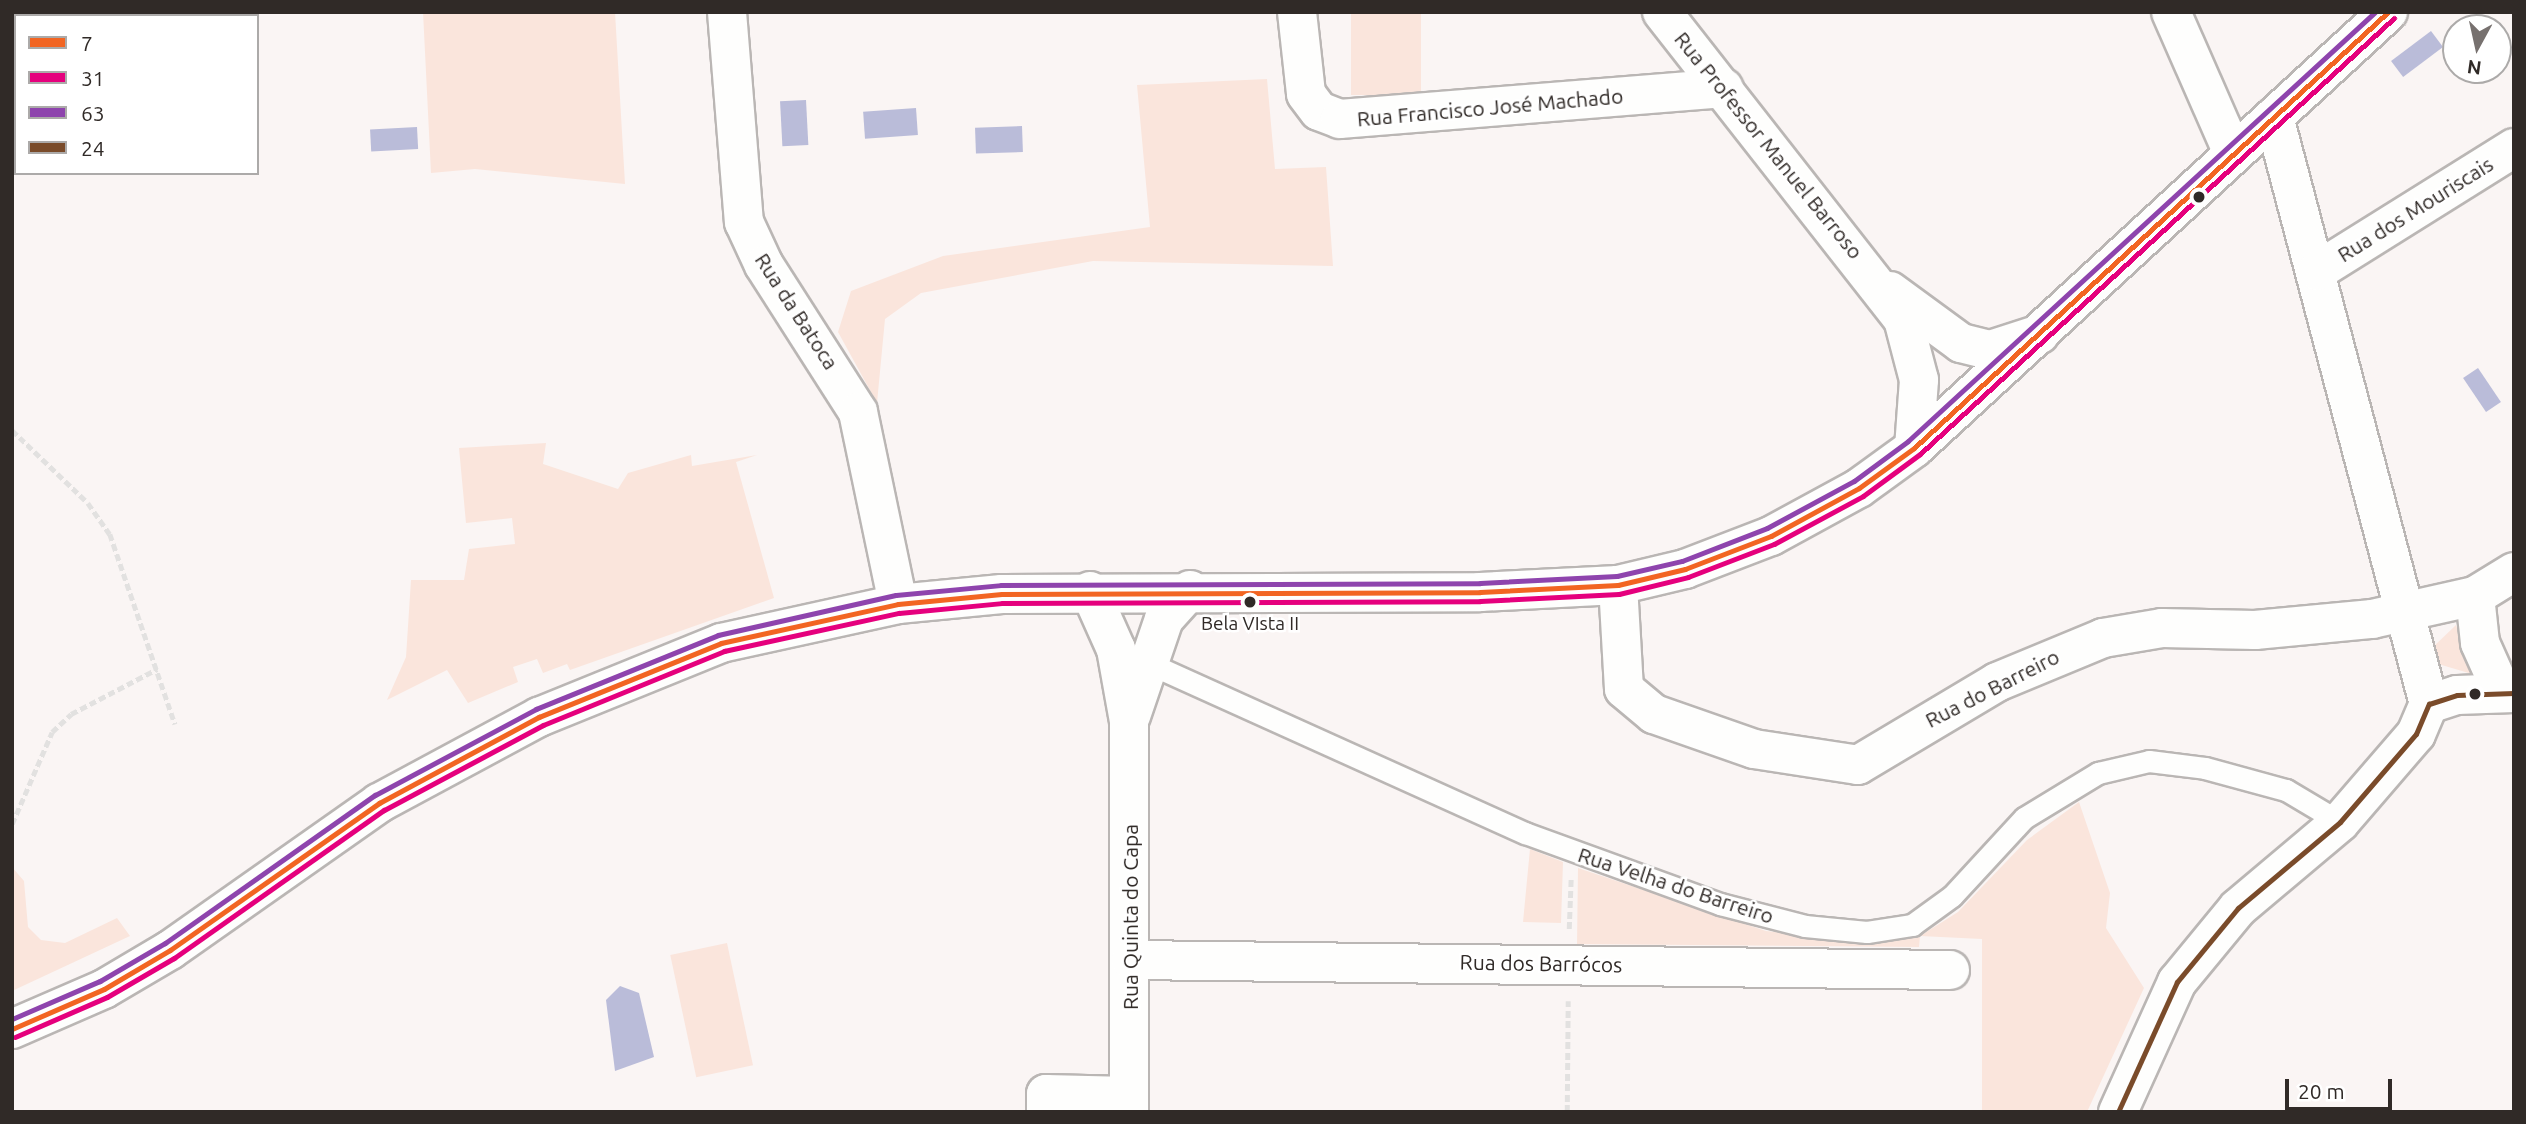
<!DOCTYPE html>
<html>
<head>
<meta charset="utf-8">
<style>
  body { margin:0 }
  #map { position:relative; width:2526px; height:1124px; overflow:hidden; background:#faf5f4; font-family:Ubuntu,sans-serif }
  div>[style] { position:absolute }
  [style*='--x'] { left:calc(var(--x)*1px); top:calc(var(--y)*1px); width:calc(var(--w)*1px); rotate:calc(var(--a)*1deg) }
  .green>* { inset:0; background:#fae5dc; transform-origin:0 0 }
  .water>* { inset:0; background:#babcd9; transform-origin:0 0 }
  .path>* { height:4.5px; margin-top:-2.25px; transform-origin:0; background:repeating-linear-gradient(90deg,#e2e1e0 0 7px,transparent 0 10.5px) }
  .roads { filter:drop-shadow(2px 0 #bab6b4) drop-shadow(-2px 0 #bab6b4) drop-shadow(0 2px #bab6b4) drop-shadow(0 -2px #bab6b4) }
  .service>* { height:21px; margin:-10.5px; padding:0 10.5px; transform-origin:10.5px; border-radius:10.5px; background:#fefefd }
  .minor>* { height:38px; margin:-19px; padding:0 19px; transform-origin:19px; border-radius:19px; background:#fefefd }
  .secondary>* { height:38px; margin:-19px; padding:0 19px; transform-origin:19px; border-radius:19px; background:#fefefd }
  .bus-1>* { height:5px; margin:-2.5px; padding:0 2.5px; transform-origin:2.5px; border-radius:2.5px; background:#f26522 }
  .bus-2>* { height:5px; margin:-2.5px; padding:0 2.5px; transform-origin:2.5px; border-radius:2.5px; background:#e5007d }
  .bus-3>* { height:5px; margin:-2.5px; padding:0 2.5px; transform-origin:2.5px; border-radius:2.5px; background:#8e44ad }
  .bus-4>* { height:5px; margin:-2.5px; padding:0 2.5px; transform-origin:2.5px; border-radius:2.5px; background:#7a4b2a }
  .dots>* { width:19px; height:19px; translate:-50% -50%; box-sizing:border-box; border:4px solid #fff; border-radius:50% }
  span { translate:-50% -50%; white-space:nowrap; text-align:center; line-height:1.15; -webkit-text-stroke:5px #fff; paint-order:stroke }
  .bus-label { font-size:19px; color:#302a27 }
  .street-label { font-size:21px; color:#302a27 }
  .frame { position:absolute; inset:0; border:14px solid #302a27; pointer-events:none }
  .legend { position:absolute; left:14px; top:14px; width:245px; height:161px; box-sizing:border-box; background:#fff; border:2px solid #acaaa9; margin:0; padding:9px 12px; list-style:none; font-size:21px; color:#302a27 }
  .legend li { display:flex; align-items:center; gap:14px; height:35px }
  .legend b { width:35px; border:2px solid #acaaa9 }
  .north { position:absolute; left:2442px; top:14px; width:70px; height:70px; box-sizing:border-box; background:#fff; border:2px solid #acaaa9; border-radius:50%; rotate:188deg; font-size:19px; font-weight:700; line-height:28px; text-align:center; color:#302a27 }
  .north::after { content:''; display:block; margin:auto; width:24px; height:32px; background:#77716f; clip-path:polygon(50% 0,100% 100%,50% 72%,0 100%) }
  .scale { position:absolute; left:2285px; top:1079px; width:107px; height:32px; box-sizing:border-box; border:4px solid #302a27; border-top:0; padding-left:9px; font-size:21px; line-height:24px; white-space:nowrap; color:#302a27; -webkit-text-stroke:5px #fff; paint-order:stroke }
</style>
</head>
<body>
<div id="map">
  <div class="green">
    <i style="clip-path:polygon(423px 12px,615px 12px,625px 184px,475px 169px,431px 173px)"></i>
    <i style="left:1351px;top:12px;width:70px;height:83px"></i>
    <i style="clip-path:polygon(1267px 79px,1275px 169px,1326px 167px,1333px 266px,1093px 261px,921px 293px,885px 319px,877px 403px,838px 332px,851px 291px,943px 256px,1150px 227px,1137px 85px)"></i>
    <i style="clip-path:polygon(546px 443px,543px 464px,618px 489px,628px 473px,691px 455px,692px 466px,757px 455px,736px 462px,774px 598px,570px 670px,567px 664px,543px 673px,537px 659px,513px 667px,518px 682px,468px 703px,447px 670px,387px 700px,406px 657px,411px 580px,464px 580px,469px 549px,515px 544px,512px 518px,466px 523px,459px 448px)"></i>
    <i style="clip-path:polygon(2456px 625px,2472px 674px,2435px 663px,2431px 649px)"></i>
    <i style="clip-path:polygon(2079px 802px,2110px 893px,2106px 928px,2144px 988px,2087px 1112px,1982px 1112px,1982px 939px,1920px 936px,1919px 947px,1577px 944px,1578px 868px,1766px 931px,1875px 943px,1920px 936px,1958px 912px,2027px 840px)"></i>
    <i style="clip-path:polygon(1530px 849px,1563px 862px,1561px 923px,1523px 922px)"></i>
    <i style="clip-path:polygon(12px 867px,24px 881px,28px 927px,41px 940px,65px 943px,117px 918px,130px 936px,12px 991px)"></i>
    <i style="left:727px;top:943px;width:125px;height:58px;rotate:78deg"></i>
  </div>
  <div class="water">
    <i style="left:2431px;top:31px;width:20px;height:50px;rotate:53deg"></i>
    <i style="left:806px;top:100px;width:45px;height:26px;rotate:87deg"></i>
    <i style="left:916px;top:108px;width:27px;height:53px;rotate:86deg"></i>
    <i style="left:1022px;top:126px;width:26px;height:47px;rotate:88deg"></i>
    <i style="left:417px;top:127px;width:22px;height:47px;rotate:87deg"></i>
    <i style="left:2478px;top:368px;width:41px;height:18px;rotate:56deg"></i>
    <i style="clip-path:polygon(620px 986px,639px 993px,654px 1057px,615px 1071px,606px 1000px)"></i>
  </div>
  <div class="path">
    <i style="--x:12;--y:430;--w:105;--a:43.8"></i>
    <i style="--x:88;--y:503;--w:38;--a:55"></i>
    <i style="--x:110;--y:534;--w:201;--a:71.1"></i>
    <i style="--x:12;--y:824;--w:100;--a:-66.5"></i>
    <i style="--x:52;--y:732;--w:26;--a:-43"></i>
    <i style="--x:71;--y:714;--w:97;--a:-27.6"></i>
    <i style="--x:1569;--y:929;--w:51;--a:-87.8"></i>
    <i style="--x:1567;--y:1112;--w:111;--a:-89.5"></i>
  </div>
  <div class="roads">
    <div class="service">
      <i style="--x:1148;--y:663;--w:414;--a:24.3"></i>
      <i style="--x:1525;--y:833;--w:208;--a:20"></i>
      <i style="--x:1720;--y:904;--w:88;--a:14.5"></i>
      <i style="--x:1805;--y:926;--w:62;--a:5.5"></i>
      <i style="--x:1867;--y:932;--w:46;--a:-8.8"></i>
      <i style="--x:1912;--y:925;--w:49;--a:-35.9"></i>
      <i style="--x:1952;--y:896;--w:106;--a:-47.3"></i>
      <i style="--x:2024;--y:818;--w:87;--a:-31.3"></i>
      <i style="--x:2098;--y:773;--w:52;--a:-13.2"></i>
      <i style="--x:2149;--y:761;--w:56;--a:7.1"></i>
      <i style="--x:2205;--y:768;--w:84;--a:15.2"></i>
      <i style="--x:2286;--y:790;--w:63;--a:30.7"></i>
    </div>
    <div class="minor">
      <i style="--x:727;--y:12;--w:211;--a:85.4"></i>
      <i style="--x:744;--y:222;--w:47;--a:65.1"></i>
      <i style="--x:764;--y:265;--w:174;--a:57.4"></i>
      <i style="--x:858;--y:412;--w:196;--a:78.2"></i>
      <i style="--x:1297;--y:12;--w:82;--a:83.7"></i>
      <i style="--x:1306;--y:94;--w:21;--a:53"></i>
      <i style="--x:1319;--y:111;--w:22;--a:21"></i>
      <i style="--x:1340;--y:119;--w:385;--a:-4.6"></i>
      <i style="--x:1662;--y:12;--w:390;--a:51.9"></i>
      <i style="--x:1903;--y:319;--w:63;--a:75.3"></i>
      <i style="--x:1919;--y:380;--w:68;--a:94.2"></i>
      <i style="--x:2171;--y:12;--w:154;--a:66.3"></i>
      <i style="--x:2274;--y:117;--w:607;--a:75.21"></i>
      <i style="--x:2317;--y:271;--w:232;--a:-32"></i>
      <i style="--x:1890;--y:291;--w:88;--a:36.2"></i>
      <i style="--x:1961;--y:343;--w:30;--a:14"></i>
      <i style="--x:1990;--y:350;--w:52;--a:-17.7"></i>
      <i style="--x:1618;--y:585;--w:104;--a:86.7"></i>
      <i style="--x:1624;--y:689;--w:39;--a:40"></i>
      <i style="--x:1654;--y:714;--w:106;--a:19.3"></i>
      <i style="--x:1754;--y:749;--w:105;--a:8.7"></i>
      <i style="--x:1858;--y:765;--w:162;--a:-30.8"></i>
      <i style="--x:1997;--y:682;--w:115;--a:-22.5"></i>
      <i style="--x:2103;--y:638;--w:60;--a:-9.6"></i>
      <i style="--x:2162;--y:628;--w:93;--a:1.2"></i>
      <i style="--x:2255;--y:630;--w:118;--a:-5.4"></i>
      <i style="--x:2372;--y:619;--w:106;--a:-12.6"></i>
      <i style="--x:2475;--y:596;--w:46;--a:-31.6"></i>
      <i style="--x:1090;--y:591;--w:64;--a:65.9"></i>
      <i style="--x:1116;--y:649;--w:73;--a:79.8"></i>
      <i style="--x:1129;--y:721;--w:391;--a:90"></i>
      <i style="--x:2475;--y:596;--w:47;--a:83.9"></i>
      <i style="--x:2480;--y:643;--w:51;--a:65.9"></i>
      <i style="--x:2429;--y:704;--w:29;--a:-18"></i>
      <i style="--x:2457;--y:695;--w:57;--a:-2"></i>
      <i style="--x:1131;--y:716;--w:102;--a:-71.2"></i>
      <i style="--x:1164;--y:619;--w:39;--a:-48"></i>
      <i style="--x:1131;--y:960;--w:819;--a:0.7"></i>
      <i style="--x:1046;--y:1112;--w:18;--a:-90"></i>
      <i style="--x:1046;--y:1094;--w:83;--a:1.4"></i>
      <i style="--x:2118;--y:1112;--w:143;--a:-65.6"></i>
      <i style="--x:2177;--y:982;--w:96;--a:-50.5"></i>
      <i style="--x:2238;--y:908;--w:133;--a:-40.1"></i>
      <i style="--x:2340;--y:822;--w:116;--a:-49.2"></i>
      <i style="--x:2416;--y:734;--w:33;--a:-67"></i>
    </div>
    <div class="secondary">
      <i style="--x:12;--y:1029;--w:100;--a:-23.5"></i>
      <i style="--x:104;--y:989;--w:77;--a:-30.6"></i>
      <i style="--x:170;--y:950;--w:256;--a:-35.1"></i>
      <i style="--x:379;--y:803;--w:182;--a:-28.3"></i>
      <i style="--x:539;--y:717;--w:196;--a:-22.1"></i>
      <i style="--x:721;--y:643;--w:181;--a:-12.4"></i>
      <i style="--x:898;--y:604;--w:104;--a:-5.5"></i>
      <i style="--x:1002;--y:594;--w:478;--a:-0.2"></i>
      <i style="--x:1480;--y:592;--w:138;--a:-2.9"></i>
      <i style="--x:1618;--y:585;--w:69;--a:-13.4"></i>
      <i style="--x:1685;--y:569;--w:92;--a:-21"></i>
      <i style="--x:1771;--y:536;--w:100;--a:-28.6"></i>
      <i style="--x:1859;--y:488;--w:68;--a:-36"></i>
      <i style="--x:1914;--y:448;--w:644;--a:-42.61"></i>
    </div>
  </div>
  <div class="bus-1">
    <i style="--x:12;--y:1029;--w:100;--a:-23.5"></i>
    <i style="--x:104;--y:989;--w:77;--a:-30.6"></i>
    <i style="--x:170;--y:950;--w:256;--a:-35.1"></i>
    <i style="--x:379;--y:803;--w:182;--a:-28.3"></i>
    <i style="--x:539;--y:717;--w:196;--a:-22.1"></i>
    <i style="--x:721;--y:643;--w:181;--a:-12.4"></i>
    <i style="--x:898;--y:604;--w:104;--a:-5.5"></i>
    <i style="--x:1002;--y:594;--w:478;--a:-0.2"></i>
    <i style="--x:1480;--y:592;--w:138;--a:-2.9"></i>
    <i style="--x:1618;--y:585;--w:69;--a:-13.4"></i>
    <i style="--x:1685;--y:569;--w:92;--a:-21"></i>
    <i style="--x:1771;--y:536;--w:100;--a:-28.6"></i>
    <i style="--x:1859;--y:488;--w:68;--a:-36"></i>
    <i style="--x:1914;--y:448;--w:644;--a:-42.61"></i>
  </div>
  <div class="bus-2">
    <i style="--x:15;--y:1037;--w:100;--a:-23.5"></i>
    <i style="--x:107;--y:997;--w:78;--a:-30.2"></i>
    <i style="--x:174;--y:958;--w:257;--a:-35.2"></i>
    <i style="--x:384;--y:810;--w:180;--a:-28.1"></i>
    <i style="--x:543;--y:725;--w:196;--a:-22.2"></i>
    <i style="--x:724;--y:651;--w:179;--a:-12.3"></i>
    <i style="--x:899;--y:613;--w:103;--a:-5.5"></i>
    <i style="--x:1002;--y:603;--w:478;--a:-0.2"></i>
    <i style="--x:1480;--y:601;--w:139;--a:-2.9"></i>
    <i style="--x:1619;--y:594;--w:71;--a:-13.8"></i>
    <i style="--x:1688;--y:577;--w:92;--a:-21"></i>
    <i style="--x:1774;--y:544;--w:101;--a:-28.3"></i>
    <i style="--x:1863;--y:496;--w:71;--a:-36.4"></i>
    <i style="--x:1920;--y:454;--w:644;--a:-42.61"></i>
  </div>
  <div class="bus-3">
    <i style="--x:12;--y:1019;--w:96;--a:-23.4"></i>
    <i style="--x:100;--y:981;--w:75;--a:-30.3"></i>
    <i style="--x:165;--y:943;--w:257;--a:-35.2"></i>
    <i style="--x:375;--y:795;--w:183;--a:-28.1"></i>
    <i style="--x:536;--y:709;--w:196;--a:-22.1"></i>
    <i style="--x:718;--y:635;--w:182;--a:-12.7"></i>
    <i style="--x:896;--y:595;--w:105;--a:-5.4"></i>
    <i style="--x:1001;--y:585;--w:479;--a:-0.2"></i>
    <i style="--x:1480;--y:583;--w:137;--a:-2.9"></i>
    <i style="--x:1617;--y:576;--w:67;--a:-13"></i>
    <i style="--x:1682;--y:561;--w:91;--a:-21.2"></i>
    <i style="--x:1767;--y:528;--w:99;--a:-28.4"></i>
    <i style="--x:1854;--y:481;--w:67;--a:-36.5"></i>
    <i style="--x:1908;--y:441;--w:634;--a:-42.57"></i>
  </div>
  <div class="bus-4">
    <i style="--x:2118;--y:1112;--w:143;--a:-65.6"></i>
    <i style="--x:2177;--y:982;--w:96;--a:-50.5"></i>
    <i style="--x:2238;--y:908;--w:133;--a:-40.1"></i>
    <i style="--x:2340;--y:822;--w:116;--a:-49.2"></i>
    <i style="--x:2416;--y:734;--w:33;--a:-67"></i>
    <i style="--x:2429;--y:704;--w:29;--a:-18"></i>
    <i style="--x:2457;--y:695;--w:57;--a:-2"></i>
  </div>
  <div class="dots">
    <i style="left:2199px;top:197px;background:#302a27"></i>
    <i style="left:1250px;top:602px;background:#302a27"></i>
    <i style="left:2475px;top:694px;background:#302a27"></i>
  </div>
  <div class="bus-label">
    <span style="left:1250px;top:624px">Bela VIsta II</span>
  </div>
  <div class="street-label">
    <span style="left:1490px;top:107px;rotate:-5deg">Rua Francisco José Machado</span>
    <span style="left:1769px;top:145px;rotate:51deg">Rua Professor Manuel Barroso</span>
    <span style="left:2415px;top:209px;rotate:-32deg">Rua dos Mouriscais</span>
    <span style="left:797px;top:311px;rotate:57deg">Rua da Batoca</span>
    <span style="left:1992px;top:688px;rotate:-27deg">Rua do Barreiro</span>
    <span style="left:1676px;top:885px;rotate:18deg">Rua Velha do Barreiro</span>
    <span style="left:1130px;top:917px;rotate:-90deg">Rua Quinta do Capa</span>
    <span style="left:1541px;top:963px;rotate:1deg">Rua dos Barrócos</span>
  </div>
  <div class="frame"></div>
  <ul class="legend">
  <li><b style="height:9px;background:#f26522"></b>7</li>
  <li><b style="height:9px;background:#e5007d"></b>31</li>
  <li><b style="height:9px;background:#8e44ad"></b>63</li>
  <li><b style="height:9px;background:#7a4b2a"></b>24</li>
  </ul>
  <div class="north">N</div>
  <div class="scale">20 m</div>
</div>
</body>
</html>
